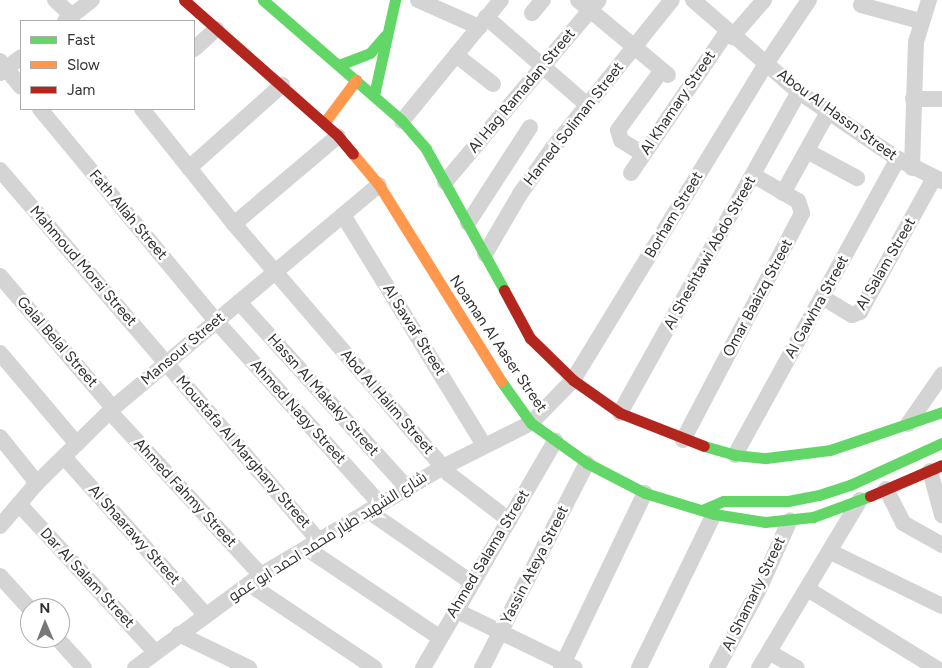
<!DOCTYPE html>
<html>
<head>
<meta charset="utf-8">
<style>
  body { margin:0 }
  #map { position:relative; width:942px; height:668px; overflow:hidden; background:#fff; font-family:Figtree,Cairo,sans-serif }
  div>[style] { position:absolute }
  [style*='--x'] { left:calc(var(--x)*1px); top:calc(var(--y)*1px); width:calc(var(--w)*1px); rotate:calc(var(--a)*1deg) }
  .street>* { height:16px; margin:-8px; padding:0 8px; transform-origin:8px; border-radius:8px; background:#d4d4d4 }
  .fast>* { height:11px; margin:-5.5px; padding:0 5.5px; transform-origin:5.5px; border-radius:5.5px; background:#63d668 }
  .slow>* { height:11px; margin:-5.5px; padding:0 5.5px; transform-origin:5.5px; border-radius:5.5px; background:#ff974d }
  .jam>* { height:11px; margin:-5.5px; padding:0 5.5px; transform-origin:5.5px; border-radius:5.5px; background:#b3261e }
  span { translate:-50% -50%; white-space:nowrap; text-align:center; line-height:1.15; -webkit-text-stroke:5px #fff; paint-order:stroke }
  .street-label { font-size:15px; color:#303030 }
  .legend { position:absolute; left:20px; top:20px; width:175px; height:90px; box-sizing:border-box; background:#fff; border:1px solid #acacac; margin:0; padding:6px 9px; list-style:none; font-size:15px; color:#303030 }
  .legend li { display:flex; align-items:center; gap:10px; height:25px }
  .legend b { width:25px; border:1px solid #acacac }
  .north { position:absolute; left:20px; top:598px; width:50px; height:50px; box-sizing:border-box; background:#fff; border:1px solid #acacac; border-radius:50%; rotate:359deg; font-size:14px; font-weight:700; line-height:20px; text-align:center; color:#303030 }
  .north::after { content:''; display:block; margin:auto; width:18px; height:22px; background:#787878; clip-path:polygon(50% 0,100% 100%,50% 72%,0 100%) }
</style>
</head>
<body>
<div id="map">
  <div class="street">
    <i style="--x:55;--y:0;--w:23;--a:43"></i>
    <i style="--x:418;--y:0;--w:67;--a:23.9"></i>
    <i style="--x:578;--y:0;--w:117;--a:39.8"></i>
    <i style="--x:693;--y:0;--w:140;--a:41"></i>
    <i style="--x:799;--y:92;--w:120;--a:34.1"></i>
    <i style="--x:898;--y:159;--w:49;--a:26.6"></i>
    <i style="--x:861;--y:5;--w:61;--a:15.2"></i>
    <i style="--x:532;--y:13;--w:17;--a:-50"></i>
    <i style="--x:486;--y:17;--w:133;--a:41"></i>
    <i style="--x:65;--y:21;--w:34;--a:-38"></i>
    <i style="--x:732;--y:37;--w:49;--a:-49.1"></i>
    <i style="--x:194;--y:49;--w:30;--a:-42"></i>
    <i style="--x:456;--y:55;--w:47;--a:38.1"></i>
    <i style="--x:0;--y:61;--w:33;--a:51"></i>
    <i style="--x:0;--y:73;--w:26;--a:-37"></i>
    <i style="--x:913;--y:99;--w:29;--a:0"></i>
    <i style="--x:40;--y:109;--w:276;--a:50.3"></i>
    <i style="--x:216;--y:321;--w:246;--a:48.1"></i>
    <i style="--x:142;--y:109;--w:147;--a:51.3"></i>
    <i style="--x:234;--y:224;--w:330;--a:49.3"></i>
    <i style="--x:449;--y:474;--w:76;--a:37.5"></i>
    <i style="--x:402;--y:121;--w:156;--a:-50.7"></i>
    <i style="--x:807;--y:151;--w:57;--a:28.4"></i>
    <i style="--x:643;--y:154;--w:26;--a:-148"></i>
    <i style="--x:621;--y:140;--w:10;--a:-107"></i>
    <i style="--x:618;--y:130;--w:74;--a:-53.7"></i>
    <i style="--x:189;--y:168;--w:125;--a:-41.7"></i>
    <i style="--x:912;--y:168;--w:126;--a:-88.2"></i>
    <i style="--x:916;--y:42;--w:44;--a:-72.8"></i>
    <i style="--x:0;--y:170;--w:489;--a:49.3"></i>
    <i style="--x:631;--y:173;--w:171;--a:-55.8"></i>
    <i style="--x:445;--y:182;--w:238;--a:-49.8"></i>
    <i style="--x:783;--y:193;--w:93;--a:-60.9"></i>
    <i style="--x:343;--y:215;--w:270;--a:58.5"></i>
    <i style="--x:468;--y:223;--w:114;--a:-57.1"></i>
    <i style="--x:234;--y:224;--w:136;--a:-40.2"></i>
    <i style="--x:485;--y:254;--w:69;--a:-59.7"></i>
    <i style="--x:520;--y:194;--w:55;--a:-54.6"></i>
    <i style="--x:552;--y:149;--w:191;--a:-51.2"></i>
    <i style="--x:0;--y:276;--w:174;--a:49.4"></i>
    <i style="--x:822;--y:297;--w:35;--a:31"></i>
    <i style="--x:852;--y:315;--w:9;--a:-21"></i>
    <i style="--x:860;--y:312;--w:153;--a:-61.1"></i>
    <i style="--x:239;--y:302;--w:251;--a:47.9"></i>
    <i style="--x:0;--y:353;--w:119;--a:49.8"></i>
    <i style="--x:110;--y:412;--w:222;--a:47.2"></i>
    <i style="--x:620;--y:413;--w:368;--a:-60.9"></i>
    <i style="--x:908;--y:424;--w:60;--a:-55.2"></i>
    <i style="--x:0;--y:437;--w:59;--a:51.2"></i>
    <i style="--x:683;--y:440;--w:256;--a:-62.3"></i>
    <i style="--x:802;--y:213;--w:13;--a:-108"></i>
    <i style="--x:798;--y:201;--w:52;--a:-150"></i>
    <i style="--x:735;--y:455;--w:338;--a:-61.2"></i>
    <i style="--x:64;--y:457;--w:211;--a:48.1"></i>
    <i style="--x:930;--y:471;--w:46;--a:74.7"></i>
    <i style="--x:886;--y:489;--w:38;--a:63"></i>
    <i style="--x:903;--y:523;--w:45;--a:29.4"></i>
    <i style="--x:19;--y:504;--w:201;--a:47.4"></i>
    <i style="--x:368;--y:511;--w:125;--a:34.6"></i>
    <i style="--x:0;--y:526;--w:57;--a:-49.3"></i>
    <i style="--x:37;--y:483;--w:107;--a:-44.6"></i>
    <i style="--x:113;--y:408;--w:347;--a:-40"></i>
    <i style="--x:306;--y:548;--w:160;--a:33.8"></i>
    <i style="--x:831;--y:552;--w:123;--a:25.9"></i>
    <i style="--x:0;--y:576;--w:45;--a:47.7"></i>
    <i style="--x:249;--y:584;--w:151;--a:33.7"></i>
    <i style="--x:809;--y:590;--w:149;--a:31.6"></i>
    <i style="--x:455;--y:610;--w:133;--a:25.8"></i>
    <i style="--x:179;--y:634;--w:78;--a:25.9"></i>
    <i style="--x:57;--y:638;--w:40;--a:48"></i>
    <i style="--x:769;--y:652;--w:32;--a:30"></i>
    <i style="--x:135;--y:668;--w:157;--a:-36.4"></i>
    <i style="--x:261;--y:575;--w:212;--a:-30.7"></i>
    <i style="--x:443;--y:467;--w:98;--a:-26.6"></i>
    <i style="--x:531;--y:423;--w:60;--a:-45.7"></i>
    <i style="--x:573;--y:380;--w:370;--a:-58.6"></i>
    <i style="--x:766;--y:64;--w:77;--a:-56.1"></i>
    <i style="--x:423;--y:668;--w:263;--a:-59.8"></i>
    <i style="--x:482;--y:668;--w:230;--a:-62.9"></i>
    <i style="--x:561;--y:668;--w:194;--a:-64.4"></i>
    <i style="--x:639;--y:668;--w:171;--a:-64"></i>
    <i style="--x:717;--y:668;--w:92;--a:-62"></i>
    <i style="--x:760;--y:587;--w:73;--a:-65.9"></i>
    <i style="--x:759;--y:668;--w:196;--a:-59"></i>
  </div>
  <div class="fast">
    <i style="--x:263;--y:0;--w:184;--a:41"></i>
    <i style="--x:402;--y:121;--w:37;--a:49"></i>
    <i style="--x:426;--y:149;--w:161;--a:61"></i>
    <i style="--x:339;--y:65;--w:33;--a:-21"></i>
    <i style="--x:370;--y:53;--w:23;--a:-49"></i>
    <i style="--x:374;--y:95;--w:97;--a:-77.5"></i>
    <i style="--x:501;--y:381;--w:52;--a:54.5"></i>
    <i style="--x:531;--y:423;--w:69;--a:35.5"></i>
    <i style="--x:587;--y:463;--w:65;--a:27.3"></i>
    <i style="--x:645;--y:493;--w:72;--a:16.9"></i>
    <i style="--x:714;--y:514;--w:52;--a:8.9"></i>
    <i style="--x:765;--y:522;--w:48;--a:-5.9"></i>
    <i style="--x:813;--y:517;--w:61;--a:-20.2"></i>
    <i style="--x:704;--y:446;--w:32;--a:16"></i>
    <i style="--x:735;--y:455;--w:31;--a:6"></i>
    <i style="--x:766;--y:458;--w:64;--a:-7.1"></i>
    <i style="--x:830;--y:450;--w:118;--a:-18.7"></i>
    <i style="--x:702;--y:510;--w:23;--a:-23"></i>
    <i style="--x:723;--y:501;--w:65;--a:0"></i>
    <i style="--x:788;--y:501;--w:32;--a:-11"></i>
    <i style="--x:819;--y:495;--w:33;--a:-18"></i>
    <i style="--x:850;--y:485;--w:101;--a:-24.5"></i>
  </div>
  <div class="slow">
    <i style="--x:324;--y:123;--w:54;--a:-53.3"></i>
    <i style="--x:353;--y:154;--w:40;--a:50"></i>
    <i style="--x:379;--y:185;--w:231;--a:58.1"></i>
  </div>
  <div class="jam">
    <i style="--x:184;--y:0;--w:205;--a:41.4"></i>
    <i style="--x:338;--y:136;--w:23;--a:50"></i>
    <i style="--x:504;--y:290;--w:55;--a:61.6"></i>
    <i style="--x:530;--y:338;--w:60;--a:44.3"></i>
    <i style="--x:573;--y:380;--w:57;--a:35.1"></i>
    <i style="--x:620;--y:413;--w:90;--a:21.4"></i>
    <i style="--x:870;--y:496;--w:78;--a:-23.3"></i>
  </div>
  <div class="street-label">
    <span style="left:522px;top:91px;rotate:-50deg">Al Hag Ramadan Street</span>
    <span style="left:678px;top:103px;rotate:-56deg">Al Khamary Street</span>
    <span style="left:837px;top:115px;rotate:36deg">Abou Al Hassn Street</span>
    <span style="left:574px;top:124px;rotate:-52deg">Hamed Soliman Street</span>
    <span style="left:128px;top:215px;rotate:50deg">Fath Allah Street</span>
    <span style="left:674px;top:215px;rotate:-59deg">Borham Street</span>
    <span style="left:710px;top:253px;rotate:-61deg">Al Sheshtawi Abdo Street</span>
    <span style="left:886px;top:264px;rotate:-60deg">Al Salam Street</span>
    <span style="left:83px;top:266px;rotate:49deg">Mahmoud Morsi Street</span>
    <span style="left:758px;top:298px;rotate:-62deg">Omar Baaizq Street</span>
    <span style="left:817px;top:307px;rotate:-61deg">Al Gawhra Street</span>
    <span style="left:414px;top:330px;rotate:58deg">Al Sawaf Street</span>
    <span style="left:57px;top:342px;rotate:49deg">Galal Belal Street</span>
    <span style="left:498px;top:344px;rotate:56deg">Noaman Al Aaser Street</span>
    <span style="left:183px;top:349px;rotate:-40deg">Mansour Street</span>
    <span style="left:323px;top:395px;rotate:48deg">Hassn Al Makaky Street</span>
    <span style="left:387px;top:402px;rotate:49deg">Abd Al Halim Street</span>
    <span style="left:298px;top:412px;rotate:48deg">Ahmed Nagy Street</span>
    <span style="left:243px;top:452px;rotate:49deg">Moustafa Al Marghany Street</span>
    <span style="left:185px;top:493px;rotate:47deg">Ahmed Fahmy Street</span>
    <span style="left:134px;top:535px;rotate:48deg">Al Shaarawy Street</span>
    <span style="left:328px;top:537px;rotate:-32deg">شارع الشهيد طيار محمد احمد ابو عمو</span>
    <span style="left:488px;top:554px;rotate:-59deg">Ahmed Salama Street</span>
    <span style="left:535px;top:565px;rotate:-63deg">Yassin Ateya Street</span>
    <span style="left:87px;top:578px;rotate:47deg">Dar Al Salam Street</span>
    <span style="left:754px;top:594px;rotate:-64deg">Al Shamarly Street</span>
  </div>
  <ul class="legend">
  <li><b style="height:6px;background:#63d668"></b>Fast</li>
  <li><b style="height:6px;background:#ff974d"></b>Slow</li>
  <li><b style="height:6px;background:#b3261e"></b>Jam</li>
  </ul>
  <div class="north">N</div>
</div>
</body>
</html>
